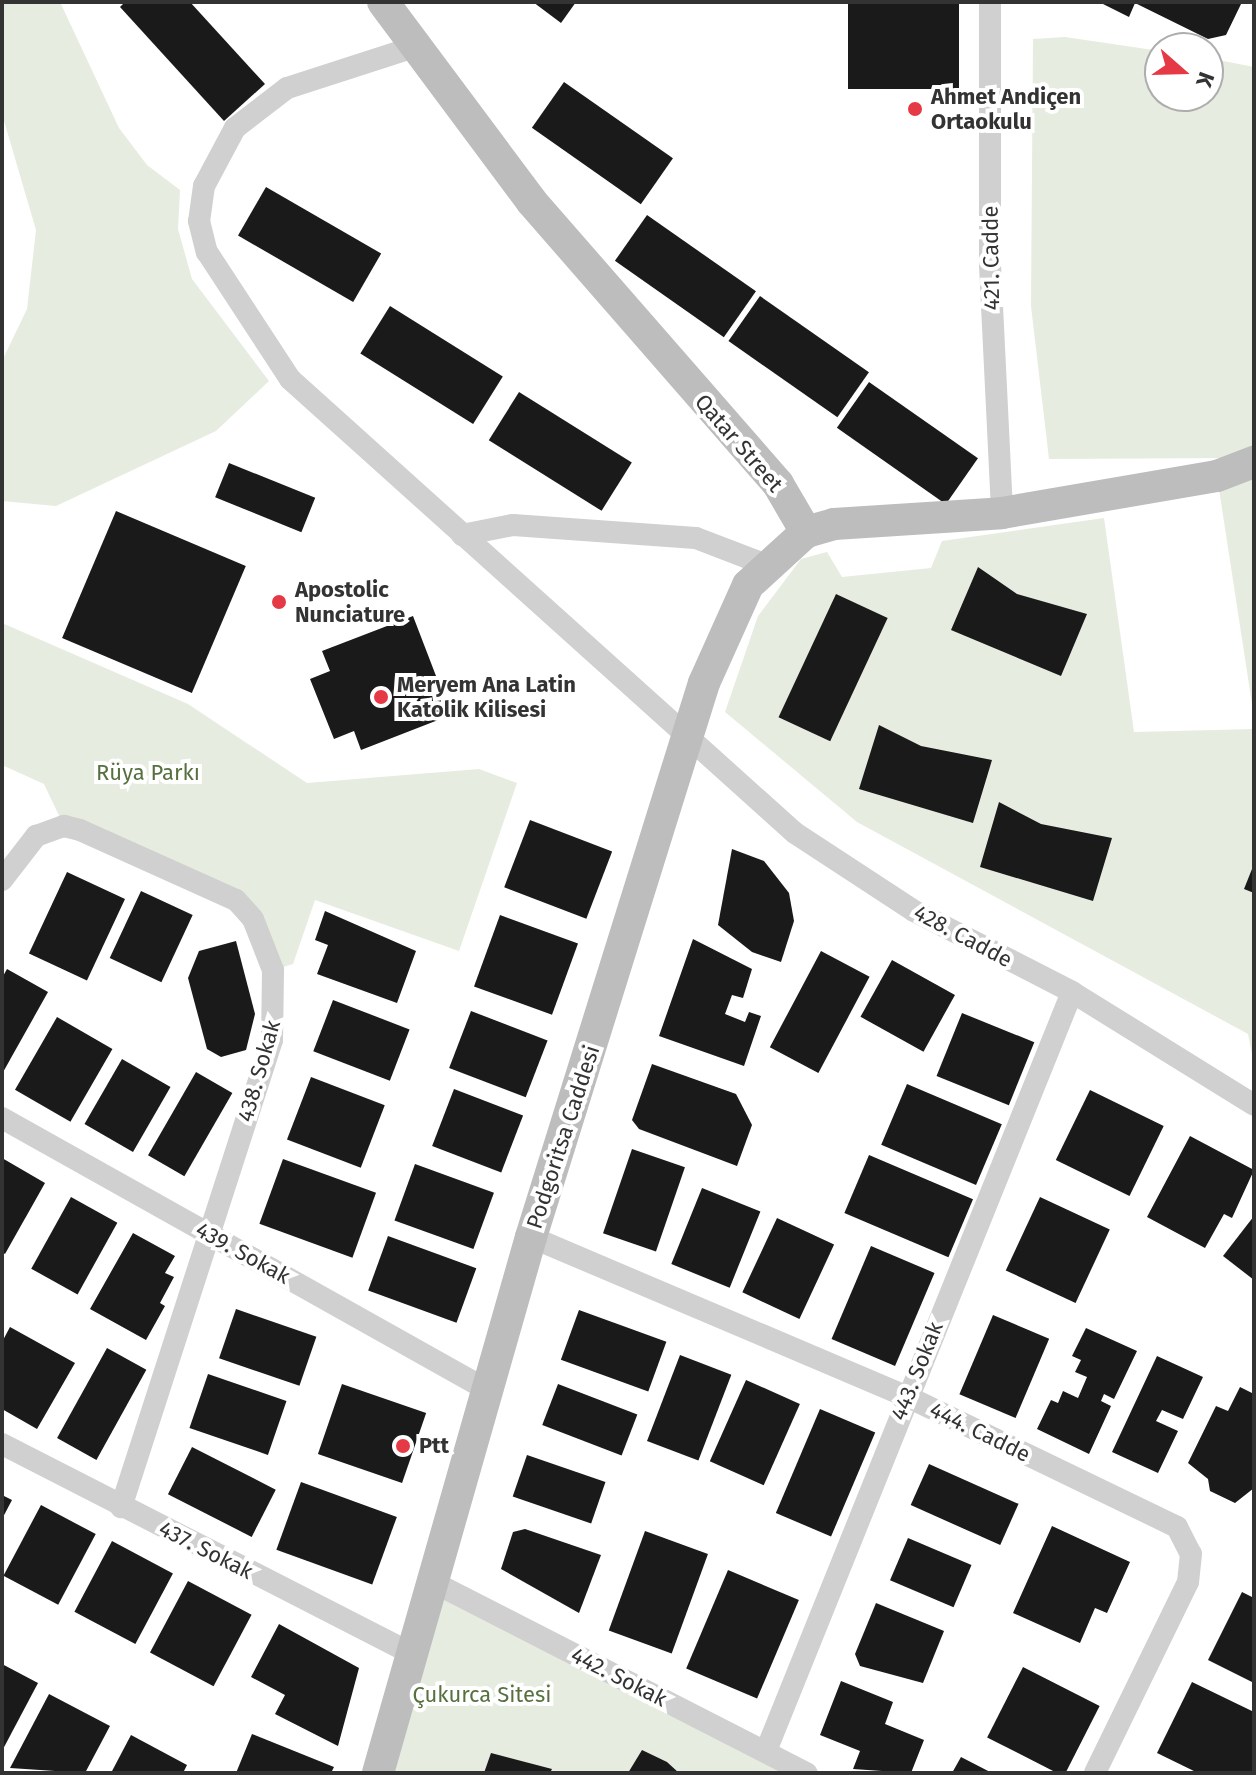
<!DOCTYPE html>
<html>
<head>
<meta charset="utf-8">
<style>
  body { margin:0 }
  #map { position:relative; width:1256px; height:1775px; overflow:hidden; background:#fff; font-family:"Fira Sans",sans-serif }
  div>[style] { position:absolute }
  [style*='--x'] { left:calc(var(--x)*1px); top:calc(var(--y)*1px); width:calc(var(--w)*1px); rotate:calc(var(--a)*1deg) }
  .green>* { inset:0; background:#e6ecdf }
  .building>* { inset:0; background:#1a1a1a; transform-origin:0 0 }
  .minor>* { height:22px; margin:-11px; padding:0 11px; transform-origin:11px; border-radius:11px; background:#d0d0d0 }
  .secondary>* { height:32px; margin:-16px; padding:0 16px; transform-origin:16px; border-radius:16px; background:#bdbdbd }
  .dots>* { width:22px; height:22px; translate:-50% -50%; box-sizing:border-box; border:4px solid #fff; border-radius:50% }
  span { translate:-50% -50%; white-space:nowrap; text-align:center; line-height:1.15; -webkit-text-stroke:8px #fff; paint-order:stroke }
  .poi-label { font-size:22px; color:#333; font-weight:700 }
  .left { translate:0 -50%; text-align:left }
  .street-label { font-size:22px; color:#333 }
  .park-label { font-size:22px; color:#56703f }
  .frame { position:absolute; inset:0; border:4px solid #333; pointer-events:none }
  .north { position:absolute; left:1144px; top:32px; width:80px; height:80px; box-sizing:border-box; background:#fff; border:2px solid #adadad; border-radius:50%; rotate:110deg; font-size:22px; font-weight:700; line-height:32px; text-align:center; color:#333 }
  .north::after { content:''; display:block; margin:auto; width:28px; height:36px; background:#e63946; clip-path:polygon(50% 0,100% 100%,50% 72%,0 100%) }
</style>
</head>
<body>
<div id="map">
  <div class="green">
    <i style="clip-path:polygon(2px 2px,60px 2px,119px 128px,147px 165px,180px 190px,178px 229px,192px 279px,269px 381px,216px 431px,56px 506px,2px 501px,2px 361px,27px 309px,36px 230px,2px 114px)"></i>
    <i style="clip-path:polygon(1065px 37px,1160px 51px,1160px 96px,1208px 96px,1208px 58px,1254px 67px,1254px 447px,1226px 458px,1049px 459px,1031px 306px,1033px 39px)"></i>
    <i style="clip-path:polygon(1254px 462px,1254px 717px,1217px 476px)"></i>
    <i style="clip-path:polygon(1104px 518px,1134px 732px,1254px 729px,1254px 1064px,1248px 1034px,857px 822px,725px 712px,758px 616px,801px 559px,827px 552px,842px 577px,931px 568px,942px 541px)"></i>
    <i style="clip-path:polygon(2px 623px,188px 704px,307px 783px,479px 769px,517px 783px,459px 951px,315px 900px,293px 964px,273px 970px,253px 919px,64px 826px,44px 784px,2px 765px)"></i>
    <i style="clip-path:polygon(431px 1581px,807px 1773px,378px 1773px)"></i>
  </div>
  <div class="building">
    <i style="clip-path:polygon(125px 2px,190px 2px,265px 84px,224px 121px,120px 7px)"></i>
    <i style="clip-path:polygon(533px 2px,576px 2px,561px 23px)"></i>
    <i style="left:848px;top:2px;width:111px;height:87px"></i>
    <i style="clip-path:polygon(1099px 2px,1242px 2px,1226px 35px,1208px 39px,1135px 3px,1129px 17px)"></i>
    <i style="left:564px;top:82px;width:133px;height:56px;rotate:35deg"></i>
    <i style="left:266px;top:187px;width:133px;height:56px;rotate:30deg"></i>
    <i style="left:647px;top:215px;width:133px;height:56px;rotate:35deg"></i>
    <i style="left:760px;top:296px;width:133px;height:55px;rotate:35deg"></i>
    <i style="left:390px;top:306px;width:133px;height:56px;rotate:32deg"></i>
    <i style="left:869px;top:382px;width:133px;height:56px;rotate:35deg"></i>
    <i style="left:519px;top:392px;width:133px;height:57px;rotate:32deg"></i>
    <i style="left:229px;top:463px;width:93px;height:37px;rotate:22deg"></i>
    <i style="left:116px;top:511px;width:141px;height:138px;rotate:23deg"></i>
    <i style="clip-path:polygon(978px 567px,1017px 594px,1087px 614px,1061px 676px,951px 630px)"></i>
    <i style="left:836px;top:594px;width:57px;height:136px;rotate:25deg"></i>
    <i style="clip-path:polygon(413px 616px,451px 715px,361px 750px,354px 731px,334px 739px,310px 679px,330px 671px,322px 651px)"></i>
    <i style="clip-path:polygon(879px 725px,921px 746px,992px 760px,973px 823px,859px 789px)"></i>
    <i style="clip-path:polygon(999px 802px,1041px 824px,1112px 838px,1093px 901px,980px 867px)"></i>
    <i style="left:530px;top:820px;width:88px;height:72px;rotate:21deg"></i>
    <i style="clip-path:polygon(732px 849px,764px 861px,789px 893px,794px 921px,781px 962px,752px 952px,718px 925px)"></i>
    <i style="clip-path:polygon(1254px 864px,1254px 893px,1244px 889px)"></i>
    <i style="left:67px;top:872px;width:64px;height:90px;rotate:25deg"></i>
    <i style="left:141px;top:891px;width:57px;height:74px;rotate:25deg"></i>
    <i style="clip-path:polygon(325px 911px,416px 951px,397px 1003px,317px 974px,328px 945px,315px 940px)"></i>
    <i style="left:500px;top:915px;width:83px;height:76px;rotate:20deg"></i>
    <i style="clip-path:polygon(693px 939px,752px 969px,743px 998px,732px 995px,725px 1014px,745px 1022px,749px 1012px,761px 1016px,744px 1066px,659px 1036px)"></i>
    <i style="clip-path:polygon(236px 941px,255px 1014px,246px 1050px,221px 1057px,207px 1049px,188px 978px,199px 951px)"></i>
    <i style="left:821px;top:951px;width:55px;height:109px;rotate:28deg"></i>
    <i style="left:892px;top:960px;width:72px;height:65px;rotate:29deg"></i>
    <i style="clip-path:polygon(7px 969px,48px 992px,2px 1074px,2px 978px)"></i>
    <i style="left:333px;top:1000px;width:82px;height:55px;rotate:21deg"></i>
    <i style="left:471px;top:1011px;width:82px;height:61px;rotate:21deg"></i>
    <i style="left:962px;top:1013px;width:78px;height:68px;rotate:22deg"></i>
    <i style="left:57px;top:1017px;width:64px;height:84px;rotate:30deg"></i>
    <i style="left:122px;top:1059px;width:56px;height:75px;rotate:30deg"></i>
    <i style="clip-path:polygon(652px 1064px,736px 1094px,752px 1125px,737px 1166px,639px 1129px,632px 1120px)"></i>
    <i style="left:196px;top:1072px;width:42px;height:96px;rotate:30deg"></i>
    <i style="left:311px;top:1077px;width:79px;height:67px;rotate:21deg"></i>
    <i style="left:907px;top:1084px;width:103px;height:66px;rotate:23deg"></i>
    <i style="left:454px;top:1089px;width:74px;height:61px;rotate:21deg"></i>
    <i style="left:1090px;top:1090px;width:82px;height:78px;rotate:26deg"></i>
    <i style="clip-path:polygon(1190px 1136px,1254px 1170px,1232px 1218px,1224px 1214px,1205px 1248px,1147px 1217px)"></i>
    <i style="left:632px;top:1149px;width:56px;height:89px;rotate:19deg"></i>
    <i style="left:869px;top:1155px;width:113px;height:63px;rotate:23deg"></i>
    <i style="clip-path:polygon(2px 1158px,45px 1183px,5px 1254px,2px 1252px)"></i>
    <i style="left:283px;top:1159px;width:99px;height:69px;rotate:20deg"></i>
    <i style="left:415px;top:1164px;width:84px;height:60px;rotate:20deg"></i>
    <i style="left:702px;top:1188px;width:63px;height:82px;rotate:22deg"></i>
    <i style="left:71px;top:1197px;width:53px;height:82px;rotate:29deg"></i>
    <i style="left:1040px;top:1197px;width:77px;height:81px;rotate:25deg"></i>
    <i style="clip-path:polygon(1254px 1216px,1254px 1280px,1223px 1256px)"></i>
    <i style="left:777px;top:1218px;width:63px;height:82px;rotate:25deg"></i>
    <i style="clip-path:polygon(133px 1233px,175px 1256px,165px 1273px,174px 1277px,160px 1303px,165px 1306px,146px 1340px,90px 1309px)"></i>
    <i style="left:388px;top:1236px;width:94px;height:58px;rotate:20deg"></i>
    <i style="left:871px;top:1246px;width:69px;height:101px;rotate:23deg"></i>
    <i style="left:236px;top:1309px;width:85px;height:52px;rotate:19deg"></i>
    <i style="left:579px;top:1310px;width:93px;height:53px;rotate:20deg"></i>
    <i style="left:993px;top:1315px;width:61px;height:86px;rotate:23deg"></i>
    <i style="clip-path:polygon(10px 1327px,75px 1363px,37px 1429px,2px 1409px,2px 1342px)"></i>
    <i style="clip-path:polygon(1086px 1328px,1137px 1351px,1114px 1399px,1104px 1394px,1101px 1401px,1111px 1406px,1089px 1454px,1037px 1429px,1051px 1400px,1058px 1403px,1063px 1391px,1078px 1398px,1087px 1377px,1075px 1372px,1081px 1360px,1072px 1356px)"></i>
    <i style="left:107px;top:1348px;width:45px;height:103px;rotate:29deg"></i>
    <i style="left:680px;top:1355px;width:55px;height:92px;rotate:21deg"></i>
    <i style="clip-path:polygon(1157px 1356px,1203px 1377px,1183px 1419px,1162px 1410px,1156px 1421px,1178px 1431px,1158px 1473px,1112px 1452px)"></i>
    <i style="left:208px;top:1374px;width:83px;height:57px;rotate:19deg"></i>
    <i style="left:746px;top:1380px;width:59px;height:89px;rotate:24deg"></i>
    <i style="left:342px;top:1384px;width:89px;height:74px;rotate:19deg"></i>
    <i style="left:558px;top:1384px;width:85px;height:44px;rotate:21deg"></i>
    <i style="clip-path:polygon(1240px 1387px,1254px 1394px,1254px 1488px,1235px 1503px,1210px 1491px,1208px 1479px,1188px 1463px,1216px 1406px,1228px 1411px)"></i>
    <i style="left:820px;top:1409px;width:60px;height:113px;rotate:23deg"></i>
    <i style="left:192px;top:1447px;width:94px;height:53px;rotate:27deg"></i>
    <i style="left:527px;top:1455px;width:83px;height:44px;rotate:19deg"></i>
    <i style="left:929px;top:1464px;width:98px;height:45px;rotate:24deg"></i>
    <i style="left:301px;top:1482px;width:102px;height:72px;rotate:20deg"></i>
    <i style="clip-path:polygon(2px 1495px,12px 1500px,2px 1519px)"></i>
    <i style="left:41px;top:1505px;width:62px;height:80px;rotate:28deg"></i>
    <i style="clip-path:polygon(1052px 1526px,1130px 1562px,1107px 1613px,1095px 1608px,1080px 1643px,1013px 1613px)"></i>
    <i style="clip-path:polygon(525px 1529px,601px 1555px,579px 1613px,501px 1569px,513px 1532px)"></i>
    <i style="left:645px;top:1531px;width:67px;height:106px;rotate:20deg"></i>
    <i style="left:908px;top:1538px;width:69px;height:46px;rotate:23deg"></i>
    <i style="left:112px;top:1541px;width:69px;height:80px;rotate:28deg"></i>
    <i style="left:728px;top:1570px;width:77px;height:107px;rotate:23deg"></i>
    <i style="left:188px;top:1581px;width:72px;height:81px;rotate:28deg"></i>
    <i style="clip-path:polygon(1242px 1592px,1254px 1598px,1254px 1683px,1208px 1660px)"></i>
    <i style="clip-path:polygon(876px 1603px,944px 1631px,923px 1683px,860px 1666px,855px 1654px)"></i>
    <i style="clip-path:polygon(279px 1624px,359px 1668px,338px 1746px,275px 1714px,285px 1695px,251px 1677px)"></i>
    <i style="clip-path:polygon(2px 1664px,38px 1683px,2px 1751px)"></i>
    <i style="left:1023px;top:1667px;width:86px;height:79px;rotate:27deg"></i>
    <i style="clip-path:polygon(841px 1681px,893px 1702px,885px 1724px,924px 1740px,911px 1773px,853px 1769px,860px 1751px,820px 1735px)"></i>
    <i style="clip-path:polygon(1192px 1682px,1254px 1712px,1254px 1773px,1198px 1773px,1157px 1753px)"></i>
    <i style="clip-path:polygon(49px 1694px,110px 1726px,85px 1773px,10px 1768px)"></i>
    <i style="clip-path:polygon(252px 1734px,334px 1767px,331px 1773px,236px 1773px)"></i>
    <i style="clip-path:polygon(131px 1735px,187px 1765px,183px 1773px,111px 1773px)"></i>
    <i style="clip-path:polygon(642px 1750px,667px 1762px,679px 1773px,628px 1773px)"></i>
    <i style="clip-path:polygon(491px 1753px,552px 1769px,550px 1773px,484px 1773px)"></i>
    <i style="clip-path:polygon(961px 1757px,992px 1773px,952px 1773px)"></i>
  </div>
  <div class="minor">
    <i style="--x:990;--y:2;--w:263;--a:90"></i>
    <i style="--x:990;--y:265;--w:248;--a:87.2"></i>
    <i style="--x:411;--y:48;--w:130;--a:162.1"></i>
    <i style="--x:287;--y:88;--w:66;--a:142.4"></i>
    <i style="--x:235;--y:128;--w:66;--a:118.1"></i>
    <i style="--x:204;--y:186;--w:35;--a:98"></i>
    <i style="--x:199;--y:221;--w:32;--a:76"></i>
    <i style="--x:207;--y:252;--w:152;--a:56.8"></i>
    <i style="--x:290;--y:379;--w:679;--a:41.96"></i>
    <i style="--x:795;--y:833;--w:142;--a:33.2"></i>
    <i style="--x:914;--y:911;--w:178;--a:27.1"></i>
    <i style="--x:1072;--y:992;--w:214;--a:31.8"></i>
    <i style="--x:462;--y:535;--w:52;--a:-11.1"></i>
    <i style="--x:513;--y:525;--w:183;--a:4.1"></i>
    <i style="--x:696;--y:538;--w:78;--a:21"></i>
    <i style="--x:2;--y:880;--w:56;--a:-52.3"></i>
    <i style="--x:36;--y:836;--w:30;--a:-20"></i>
    <i style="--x:64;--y:826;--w:16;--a:14"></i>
    <i style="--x:80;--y:830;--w:171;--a:24.2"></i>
    <i style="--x:236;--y:900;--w:25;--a:48"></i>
    <i style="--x:253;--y:919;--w:55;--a:68.6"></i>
    <i style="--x:273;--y:970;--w:70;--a:90.8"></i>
    <i style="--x:272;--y:1040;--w:491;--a:107.9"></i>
    <i style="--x:2;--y:1118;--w:552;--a:29.26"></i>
    <i style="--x:531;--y:1237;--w:407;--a:23"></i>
    <i style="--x:906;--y:1396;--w:301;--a:25.8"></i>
    <i style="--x:1177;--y:1527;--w:30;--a:63"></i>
    <i style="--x:1191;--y:1554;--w:28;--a:96"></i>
    <i style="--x:1188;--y:1582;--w:212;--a:116"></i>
    <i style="--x:2;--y:1444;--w:459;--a:27.1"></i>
    <i style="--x:431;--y:1581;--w:422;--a:27.1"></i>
    <i style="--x:766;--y:1751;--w:818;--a:-68.04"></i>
  </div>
  <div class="secondary">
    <i style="--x:383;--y:2;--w:249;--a:53.3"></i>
    <i style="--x:532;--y:202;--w:374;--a:48.9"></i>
    <i style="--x:778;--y:484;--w:56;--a:59.7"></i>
    <i style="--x:378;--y:1773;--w:557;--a:-74.07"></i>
    <i style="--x:531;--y:1237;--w:580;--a:-72.66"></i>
    <i style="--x:704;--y:683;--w:107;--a:-65.8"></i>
    <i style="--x:748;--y:585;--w:79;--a:-42.4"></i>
    <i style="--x:806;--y:532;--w:29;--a:-16"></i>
    <i style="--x:834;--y:524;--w:168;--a:-3.7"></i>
    <i style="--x:1002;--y:513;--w:218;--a:-9.8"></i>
    <i style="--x:1217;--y:476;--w:40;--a:-21"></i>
  </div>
  <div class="dots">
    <i style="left:915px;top:109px;background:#e63946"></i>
    <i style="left:279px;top:602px;background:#e63946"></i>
    <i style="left:381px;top:697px;background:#e63946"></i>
    <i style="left:403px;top:1446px;background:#e63946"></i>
  </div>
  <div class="poi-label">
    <span class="left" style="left:931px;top:109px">Ahmet Andiçen<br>Ortaokulu</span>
    <span class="left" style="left:295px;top:602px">Apostolic<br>Nunciature</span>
    <span class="left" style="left:397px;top:697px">Meryem Ana Latin<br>Katolik Kilisesi</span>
    <span class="left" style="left:419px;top:1446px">Ptt</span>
  </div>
  <div class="street-label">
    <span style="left:991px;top:258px;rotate:-91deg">421. Cadde</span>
    <span style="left:739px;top:443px;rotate:49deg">Qatar Street</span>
    <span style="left:963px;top:936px;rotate:28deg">428. Cadde</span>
    <span style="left:259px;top:1071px;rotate:-74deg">438. Sokak</span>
    <span style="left:563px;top:1137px;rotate:-72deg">Podgoritsa Caddesi</span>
    <span style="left:243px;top:1253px;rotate:29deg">439. Sokak</span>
    <span style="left:917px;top:1371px;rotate:-68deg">443. Sokak</span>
    <span style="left:980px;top:1432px;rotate:26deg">444. Cadde</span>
    <span style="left:206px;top:1550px;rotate:27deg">437. Sokak</span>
    <span style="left:619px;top:1677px;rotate:27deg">442. Sokak</span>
  </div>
  <div class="park-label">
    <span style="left:148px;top:773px">Rüya Parkı</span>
    <span style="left:482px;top:1695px">Çukurca Sitesi</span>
  </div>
  <div class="frame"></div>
  <div class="north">K</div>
</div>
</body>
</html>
